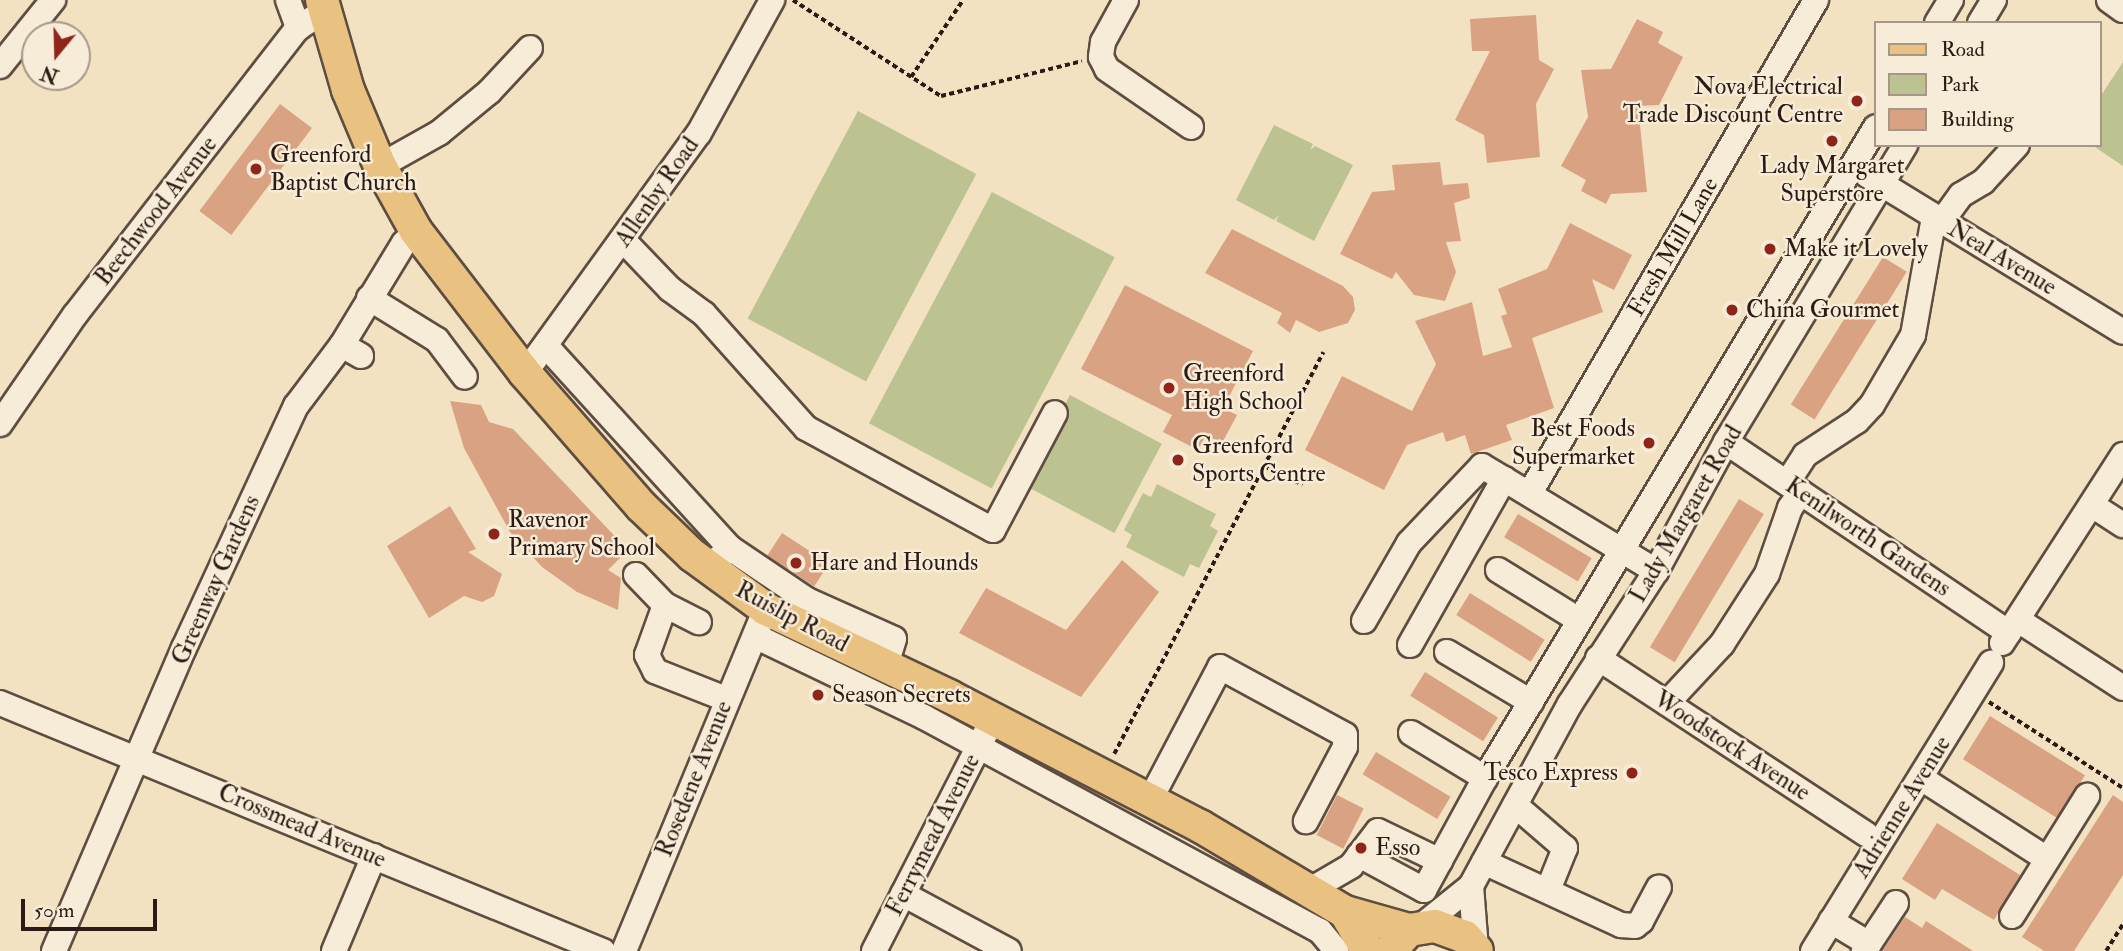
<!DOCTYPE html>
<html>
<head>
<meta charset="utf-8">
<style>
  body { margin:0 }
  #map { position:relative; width:2123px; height:951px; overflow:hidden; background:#f2e2c1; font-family:"IM FELL Double Pica",serif }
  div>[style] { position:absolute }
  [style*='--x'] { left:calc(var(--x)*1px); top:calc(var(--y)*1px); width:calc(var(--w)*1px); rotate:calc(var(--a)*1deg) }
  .green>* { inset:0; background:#bdc291; transform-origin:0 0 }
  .building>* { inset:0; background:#d9a282; transform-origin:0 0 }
  .path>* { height:3.5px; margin-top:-1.75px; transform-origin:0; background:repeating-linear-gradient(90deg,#2c1b15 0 5px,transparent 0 8.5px) }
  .roads { filter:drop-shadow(2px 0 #5e4d40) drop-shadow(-2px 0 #5e4d40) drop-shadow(0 2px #5e4d40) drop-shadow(0 -2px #5e4d40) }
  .minor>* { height:24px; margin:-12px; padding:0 12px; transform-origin:12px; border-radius:12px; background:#f7ecd7 }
  .major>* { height:32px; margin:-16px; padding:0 16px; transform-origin:16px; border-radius:16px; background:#e9c180 }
  .dots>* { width:19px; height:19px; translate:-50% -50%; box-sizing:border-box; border:4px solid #f7ecd7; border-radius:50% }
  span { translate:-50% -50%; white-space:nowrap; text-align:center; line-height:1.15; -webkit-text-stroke:5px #f7ecd7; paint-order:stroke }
  .poi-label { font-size:24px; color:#2c1b15 }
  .right { translate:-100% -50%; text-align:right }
  .left { translate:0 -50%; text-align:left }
  .street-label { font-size:24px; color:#2c1b15 }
  .legend { position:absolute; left:1874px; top:21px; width:228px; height:126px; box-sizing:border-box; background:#f7ecd7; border:2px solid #a69889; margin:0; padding:9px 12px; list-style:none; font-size:21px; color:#2c1b15 }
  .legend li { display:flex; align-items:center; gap:14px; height:35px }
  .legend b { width:35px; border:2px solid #a69889 }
  .north { position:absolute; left:21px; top:21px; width:70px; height:70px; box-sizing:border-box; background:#f7ecd7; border:2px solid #a69889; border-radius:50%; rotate:199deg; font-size:19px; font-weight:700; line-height:28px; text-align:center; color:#2c1b15 }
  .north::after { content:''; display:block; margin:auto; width:24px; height:32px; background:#8f2418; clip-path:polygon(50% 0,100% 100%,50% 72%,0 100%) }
  .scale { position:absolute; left:21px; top:899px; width:136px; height:32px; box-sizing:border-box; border:4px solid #2c1b15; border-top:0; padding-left:9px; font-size:21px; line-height:24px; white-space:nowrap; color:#2c1b15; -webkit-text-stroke:5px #f7ecd7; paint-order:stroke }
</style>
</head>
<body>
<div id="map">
  <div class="green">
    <i style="clip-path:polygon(2123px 62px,2123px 166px,2092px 145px,2100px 145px,2100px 97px)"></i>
    <i style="left:858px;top:111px;width:134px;height:235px;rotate:28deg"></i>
    <i style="clip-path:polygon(1274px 125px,1313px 144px,1310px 150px,1315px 146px,1353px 165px,1314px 241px,1276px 221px,1279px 215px,1274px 220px,1236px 200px)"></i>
    <i style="left:992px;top:192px;width:139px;height:262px;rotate:28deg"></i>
    <i style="left:1070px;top:395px;width:104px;height:101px;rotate:28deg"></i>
    <i style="clip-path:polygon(1157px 484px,1216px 514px,1210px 526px,1218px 531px,1199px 568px,1190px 564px,1184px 577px,1126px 547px,1132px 535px,1124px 530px,1143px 493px,1151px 497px)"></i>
  </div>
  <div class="building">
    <i style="clip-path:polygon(1536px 15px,1539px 60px,1554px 69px,1536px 104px,1540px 157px,1487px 163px,1484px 135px,1455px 120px,1490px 51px,1472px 51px,1470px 19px)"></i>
    <i style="clip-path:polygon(1637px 19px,1663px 32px,1658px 43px,1683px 57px,1659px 105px,1638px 106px,1647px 192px,1611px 194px,1606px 204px,1581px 191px,1586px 180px,1561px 166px,1588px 117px,1581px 70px,1611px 69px)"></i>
    <i style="left:280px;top:104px;width:40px;height:134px;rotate:37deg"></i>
    <i style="clip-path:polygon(1440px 162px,1443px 185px,1468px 183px,1470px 198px,1454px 203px,1461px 241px,1446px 242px,1456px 272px,1445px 301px,1414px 295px,1396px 272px,1392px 279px,1340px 254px,1372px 192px,1395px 190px,1392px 165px)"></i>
    <i style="clip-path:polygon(1570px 223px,1632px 255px,1614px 290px,1592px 279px,1603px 312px,1532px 338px,1554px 408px,1506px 425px,1512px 440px,1471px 454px,1465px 435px,1446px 442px,1443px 432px,1407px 445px,1384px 490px,1305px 450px,1342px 376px,1412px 411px,1436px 364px,1415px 321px,1472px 302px,1483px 356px,1512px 347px,1501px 316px,1507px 314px,1498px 289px,1547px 269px)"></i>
    <i style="clip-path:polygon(1232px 229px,1343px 286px,1353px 297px,1355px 310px,1348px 323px,1319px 332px,1296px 320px,1290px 333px,1277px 323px,1282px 313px,1205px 273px)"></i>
    <i style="left:1883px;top:257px;width:28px;height:174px;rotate:32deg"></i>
    <i style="clip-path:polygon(1125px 285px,1253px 351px,1223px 408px,1237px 415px,1222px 443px,1206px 435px,1198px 450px,1163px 432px,1172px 415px,1081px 369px)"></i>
    <i style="clip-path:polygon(450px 401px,481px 405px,489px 422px,513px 429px,628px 550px,608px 570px,621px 578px,618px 610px,577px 592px,542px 567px,510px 532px,464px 448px)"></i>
    <i style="left:1739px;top:499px;width:29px;height:173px;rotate:31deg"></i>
    <i style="clip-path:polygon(450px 506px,476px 549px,468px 552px,502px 574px,494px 596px,482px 602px,464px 596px,429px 618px,387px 546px)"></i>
    <i style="left:1518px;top:514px;width:86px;height:27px;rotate:31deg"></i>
    <i style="left:782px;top:533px;width:56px;height:27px;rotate:33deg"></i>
    <i style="clip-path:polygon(1122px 560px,1159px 592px,1081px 697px,959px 633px,986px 588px,1066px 630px)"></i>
    <i style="left:1470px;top:593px;width:88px;height:26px;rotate:32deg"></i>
    <i style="left:1425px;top:672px;width:86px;height:28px;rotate:32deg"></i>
    <i style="left:1990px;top:716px;width:112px;height:51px;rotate:32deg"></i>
    <i style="left:1376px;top:752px;width:87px;height:26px;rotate:31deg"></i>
    <i style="left:1337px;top:795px;width:30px;height:45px;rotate:27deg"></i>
    <i style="clip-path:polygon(2113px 795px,2123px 802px,2123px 875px,2074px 951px,2044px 951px,2022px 937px)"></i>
    <i style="clip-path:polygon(1937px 823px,2020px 875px,1994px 920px,1942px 889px,1935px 900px,1902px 879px)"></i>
    <i style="clip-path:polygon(1905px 917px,1922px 928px,1926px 921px,1973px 951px,1882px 951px)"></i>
  </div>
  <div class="path">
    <i style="--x:793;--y:0;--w:176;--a:33"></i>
    <i style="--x:941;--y:96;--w:145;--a:-13.9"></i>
    <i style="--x:911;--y:77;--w:93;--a:-56"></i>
    <i style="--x:1264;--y:466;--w:43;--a:26"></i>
    <i style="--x:1989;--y:702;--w:159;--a:32.7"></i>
    <i style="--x:1114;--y:754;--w:453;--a:-62.5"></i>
    <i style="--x:2106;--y:951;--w:32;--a:-58"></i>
  </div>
  <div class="roads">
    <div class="minor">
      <i style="--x:288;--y:0;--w:30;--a:70"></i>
      <i style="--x:1126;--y:0;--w:48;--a:118.7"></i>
      <i style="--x:1103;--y:42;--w:15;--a:98"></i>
      <i style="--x:1101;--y:57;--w:13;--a:63"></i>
      <i style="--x:1107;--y:69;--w:102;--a:34.6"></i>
      <i style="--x:2109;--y:0;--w:17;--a:36"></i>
      <i style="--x:1937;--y:23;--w:27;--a:-59"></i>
      <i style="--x:1980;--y:23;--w:27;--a:-59"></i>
      <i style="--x:0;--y:66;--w:85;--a:-51.2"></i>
      <i style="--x:380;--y:166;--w:68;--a:-29.2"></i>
      <i style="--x:439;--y:133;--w:65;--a:-39.4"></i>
      <i style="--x:489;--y:92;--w:60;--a:-47"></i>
      <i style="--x:1867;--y:175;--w:300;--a:31.5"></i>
      <i style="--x:1942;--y:221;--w:32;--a:-54"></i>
      <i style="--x:1961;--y:195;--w:26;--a:-31"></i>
      <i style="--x:1983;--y:182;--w:50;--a:-47.4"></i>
      <i style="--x:623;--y:240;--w:68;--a:46.2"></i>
      <i style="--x:670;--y:289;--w:42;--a:36.3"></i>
      <i style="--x:704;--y:314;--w:153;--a:48.2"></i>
      <i style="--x:806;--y:428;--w:213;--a:28.6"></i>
      <i style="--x:993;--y:530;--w:132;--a:-62.1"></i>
      <i style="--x:369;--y:298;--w:80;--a:31.7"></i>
      <i style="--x:437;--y:340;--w:46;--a:52.9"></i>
      <i style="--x:342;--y:345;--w:22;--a:30"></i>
      <i style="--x:547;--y:347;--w:272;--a:47.7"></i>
      <i style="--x:525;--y:373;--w:296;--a:-54.1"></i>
      <i style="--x:699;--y:133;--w:152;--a:-61.2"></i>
      <i style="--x:0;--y:424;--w:132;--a:-55.5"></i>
      <i style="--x:75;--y:315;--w:363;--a:-52.2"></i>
      <i style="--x:298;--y:28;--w:31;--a:-33"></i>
      <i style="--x:1726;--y:442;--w:341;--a:34"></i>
      <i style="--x:1787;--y:483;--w:33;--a:-57"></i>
      <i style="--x:1805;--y:455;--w:62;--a:-33.2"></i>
      <i style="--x:1857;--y:421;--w:22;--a:-47"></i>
      <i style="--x:1872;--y:405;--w:81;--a:-59.6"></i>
      <i style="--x:1913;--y:335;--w:120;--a:-79.9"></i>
      <i style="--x:1530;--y:493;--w:570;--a:-59.88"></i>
      <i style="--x:2092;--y:505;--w:37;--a:33"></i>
      <i style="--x:719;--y:558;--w:15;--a:-42"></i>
      <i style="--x:730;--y:548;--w:93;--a:34"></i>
      <i style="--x:807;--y:600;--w:95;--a:24.1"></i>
      <i style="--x:894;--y:639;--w:28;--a:107"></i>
      <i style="--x:1498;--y:570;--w:95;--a:31.7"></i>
      <i style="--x:636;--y:575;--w:42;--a:46"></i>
      <i style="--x:665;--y:605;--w:53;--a:109.8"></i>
      <i style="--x:647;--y:655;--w:18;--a:63"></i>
      <i style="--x:655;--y:671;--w:76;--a:21.5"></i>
      <i style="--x:665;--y:605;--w:38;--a:27"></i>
      <i style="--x:2018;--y:620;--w:125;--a:32.9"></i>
      <i style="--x:1364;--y:621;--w:90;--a:-60"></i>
      <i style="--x:1409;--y:543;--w:106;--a:-46.5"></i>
      <i style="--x:1482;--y:466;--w:26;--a:31"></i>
      <i style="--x:755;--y:636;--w:187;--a:25.6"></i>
      <i style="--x:924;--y:717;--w:450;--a:28.4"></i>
      <i style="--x:1320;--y:931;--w:26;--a:50"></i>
      <i style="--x:2002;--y:643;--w:224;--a:-57.2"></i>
      <i style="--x:1410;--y:645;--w:191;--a:-60.5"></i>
      <i style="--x:1504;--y:479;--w:178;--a:31.2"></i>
      <i style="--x:1447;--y:652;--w:98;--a:30.8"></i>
      <i style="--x:1598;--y:658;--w:321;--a:33.3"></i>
      <i style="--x:0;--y:703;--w:652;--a:22.36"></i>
      <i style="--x:1667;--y:703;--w:81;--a:-47"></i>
      <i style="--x:1722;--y:644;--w:83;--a:-57.3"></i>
      <i style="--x:1767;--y:574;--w:70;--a:-70.8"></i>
      <i style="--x:1790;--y:508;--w:19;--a:-55"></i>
      <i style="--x:1411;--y:733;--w:87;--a:31.3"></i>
      <i style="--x:1921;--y:778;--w:150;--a:32.7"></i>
      <i style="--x:1150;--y:800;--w:150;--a:-62.2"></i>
      <i style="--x:1220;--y:667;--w:142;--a:28.5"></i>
      <i style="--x:1345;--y:735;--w:12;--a:90"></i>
      <i style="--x:1345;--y:747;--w:84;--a:117.8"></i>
      <i style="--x:1515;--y:805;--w:66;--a:40.7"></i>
      <i style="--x:1565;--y:848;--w:35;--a:112"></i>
      <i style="--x:1359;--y:855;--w:74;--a:28.3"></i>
      <i style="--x:1424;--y:890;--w:128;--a:-61.4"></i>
      <i style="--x:1485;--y:778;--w:759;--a:-59.01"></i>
      <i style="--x:1484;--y:862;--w:151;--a:24.7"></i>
      <i style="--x:1621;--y:925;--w:14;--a:4"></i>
      <i style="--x:1635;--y:926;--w:8;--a:-40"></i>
      <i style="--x:1641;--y:921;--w:38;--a:-62"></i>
      <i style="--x:1471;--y:886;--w:63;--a:85.5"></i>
      <i style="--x:1310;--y:890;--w:48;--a:-30.3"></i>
      <i style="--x:1351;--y:866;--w:44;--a:-52.4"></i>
      <i style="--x:1378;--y:831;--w:69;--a:25.8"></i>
      <i style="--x:903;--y:894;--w:120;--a:28.3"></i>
      <i style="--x:2012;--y:916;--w:142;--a:-58"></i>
      <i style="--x:1831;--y:921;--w:44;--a:31.2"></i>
      <i style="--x:1869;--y:944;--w:9;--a:126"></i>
      <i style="--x:1420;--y:927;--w:65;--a:-38.8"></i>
      <i style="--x:1471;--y:886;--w:207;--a:-61.5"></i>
      <i style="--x:1570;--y:704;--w:158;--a:-57.1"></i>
      <i style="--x:1656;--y:571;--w:147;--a:-61.5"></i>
      <i style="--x:1726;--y:442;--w:347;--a:-58.9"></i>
      <i style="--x:1869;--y:944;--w:49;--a:-56.6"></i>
      <i style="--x:54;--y:951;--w:330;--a:-66.8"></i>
      <i style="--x:184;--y:648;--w:267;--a:-65.2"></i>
      <i style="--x:296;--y:406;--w:76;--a:-53"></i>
      <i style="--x:342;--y:345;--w:119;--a:-58.7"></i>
      <i style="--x:404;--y:243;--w:17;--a:-45"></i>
      <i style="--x:334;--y:951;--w:103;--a:-67.2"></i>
      <i style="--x:624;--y:951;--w:356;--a:-67.5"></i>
      <i style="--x:874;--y:951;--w:246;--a:-62.9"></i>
      <i style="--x:1813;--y:951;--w:339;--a:-58.3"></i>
    </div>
    <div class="major">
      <i style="--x:322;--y:0;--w:94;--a:73.9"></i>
      <i style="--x:348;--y:90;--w:82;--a:67.2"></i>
      <i style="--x:380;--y:166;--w:74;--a:61"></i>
      <i style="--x:416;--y:231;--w:179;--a:52.5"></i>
      <i style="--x:525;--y:373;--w:176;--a:48.9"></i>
      <i style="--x:641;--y:506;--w:71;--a:43.9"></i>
      <i style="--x:692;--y:555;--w:92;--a:36.1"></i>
      <i style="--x:766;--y:609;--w:203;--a:25.4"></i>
      <i style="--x:949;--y:696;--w:283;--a:27.4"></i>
      <i style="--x:1200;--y:826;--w:169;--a:30.7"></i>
      <i style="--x:1345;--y:912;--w:66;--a:15.7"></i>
      <i style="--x:1345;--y:912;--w:45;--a:59.5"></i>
      <i style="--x:1390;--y:951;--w:28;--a:-48"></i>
      <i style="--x:1409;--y:930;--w:26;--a:-9"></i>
      <i style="--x:1435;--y:926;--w:32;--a:20"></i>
      <i style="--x:1465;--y:937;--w:18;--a:49"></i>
    </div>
  </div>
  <div class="dots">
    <i style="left:1857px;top:101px;background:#8f2418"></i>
    <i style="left:1832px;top:141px;background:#8f2418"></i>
    <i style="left:256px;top:169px;background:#8f2418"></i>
    <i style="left:1770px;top:249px;background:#8f2418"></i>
    <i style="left:1732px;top:310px;background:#8f2418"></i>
    <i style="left:1169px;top:388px;background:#8f2418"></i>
    <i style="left:1649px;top:443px;background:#8f2418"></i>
    <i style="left:1178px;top:460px;background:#8f2418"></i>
    <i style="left:494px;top:534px;background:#8f2418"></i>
    <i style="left:796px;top:563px;background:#8f2418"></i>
    <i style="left:818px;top:695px;background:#8f2418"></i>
    <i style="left:1632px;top:773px;background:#8f2418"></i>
    <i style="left:1361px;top:848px;background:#8f2418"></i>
  </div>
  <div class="poi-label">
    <span class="right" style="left:1843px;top:101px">Nova Electrical<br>Trade Discount Centre</span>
    <span class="left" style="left:270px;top:169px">Greenford<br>Baptist Church</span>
    <span style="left:1832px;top:180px">Lady Margaret<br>Superstore</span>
    <span class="left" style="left:1784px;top:249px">Make it Lovely</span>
    <span class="left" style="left:1746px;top:310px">China Gourmet</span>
    <span class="left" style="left:1183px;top:388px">Greenford<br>High School</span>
    <span class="right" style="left:1635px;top:443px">Best Foods<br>Supermarket</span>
    <span class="left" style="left:1192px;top:460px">Greenford<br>Sports Centre</span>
    <span class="left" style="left:508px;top:534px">Ravenor<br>Primary School</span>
    <span class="left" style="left:810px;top:563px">Hare and Hounds</span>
    <span class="left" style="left:832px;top:695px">Season Secrets</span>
    <span class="right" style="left:1618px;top:773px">Tesco Express</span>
    <span class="left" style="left:1375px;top:848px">Esso</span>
  </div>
  <div class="street-label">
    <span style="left:657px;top:192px;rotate:-55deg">Allenby Road</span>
    <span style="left:156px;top:211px;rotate:-52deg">Beechwood Avenue</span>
    <span style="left:1673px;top:247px;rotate:-60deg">Fresh Mill Lane</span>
    <span style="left:2002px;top:258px;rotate:31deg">Neal Avenue</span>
    <span style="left:1686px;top:514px;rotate:-60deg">Lady Margaret Road</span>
    <span style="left:1868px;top:537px;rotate:34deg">Kenilworth Gardens</span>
    <span style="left:216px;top:580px;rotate:-66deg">Greenway Gardens</span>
    <span style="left:792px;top:617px;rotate:28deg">Ruislip Road</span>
    <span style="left:1732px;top:746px;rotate:33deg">Woodstock Avenue</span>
    <span style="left:694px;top:779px;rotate:-68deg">Rosedene Avenue</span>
    <span style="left:1902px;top:807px;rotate:-58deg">Adrienne Avenue</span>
    <span style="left:302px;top:826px;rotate:23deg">Crossmead Avenue</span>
    <span style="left:933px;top:835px;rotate:-63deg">Ferrymead Avenue</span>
  </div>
  <ul class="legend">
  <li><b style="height:9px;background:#e9c180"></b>Road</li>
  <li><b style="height:19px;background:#bdc291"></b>Park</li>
  <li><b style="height:19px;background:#d9a282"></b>Building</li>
  </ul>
  <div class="north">N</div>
  <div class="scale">50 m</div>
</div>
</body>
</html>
